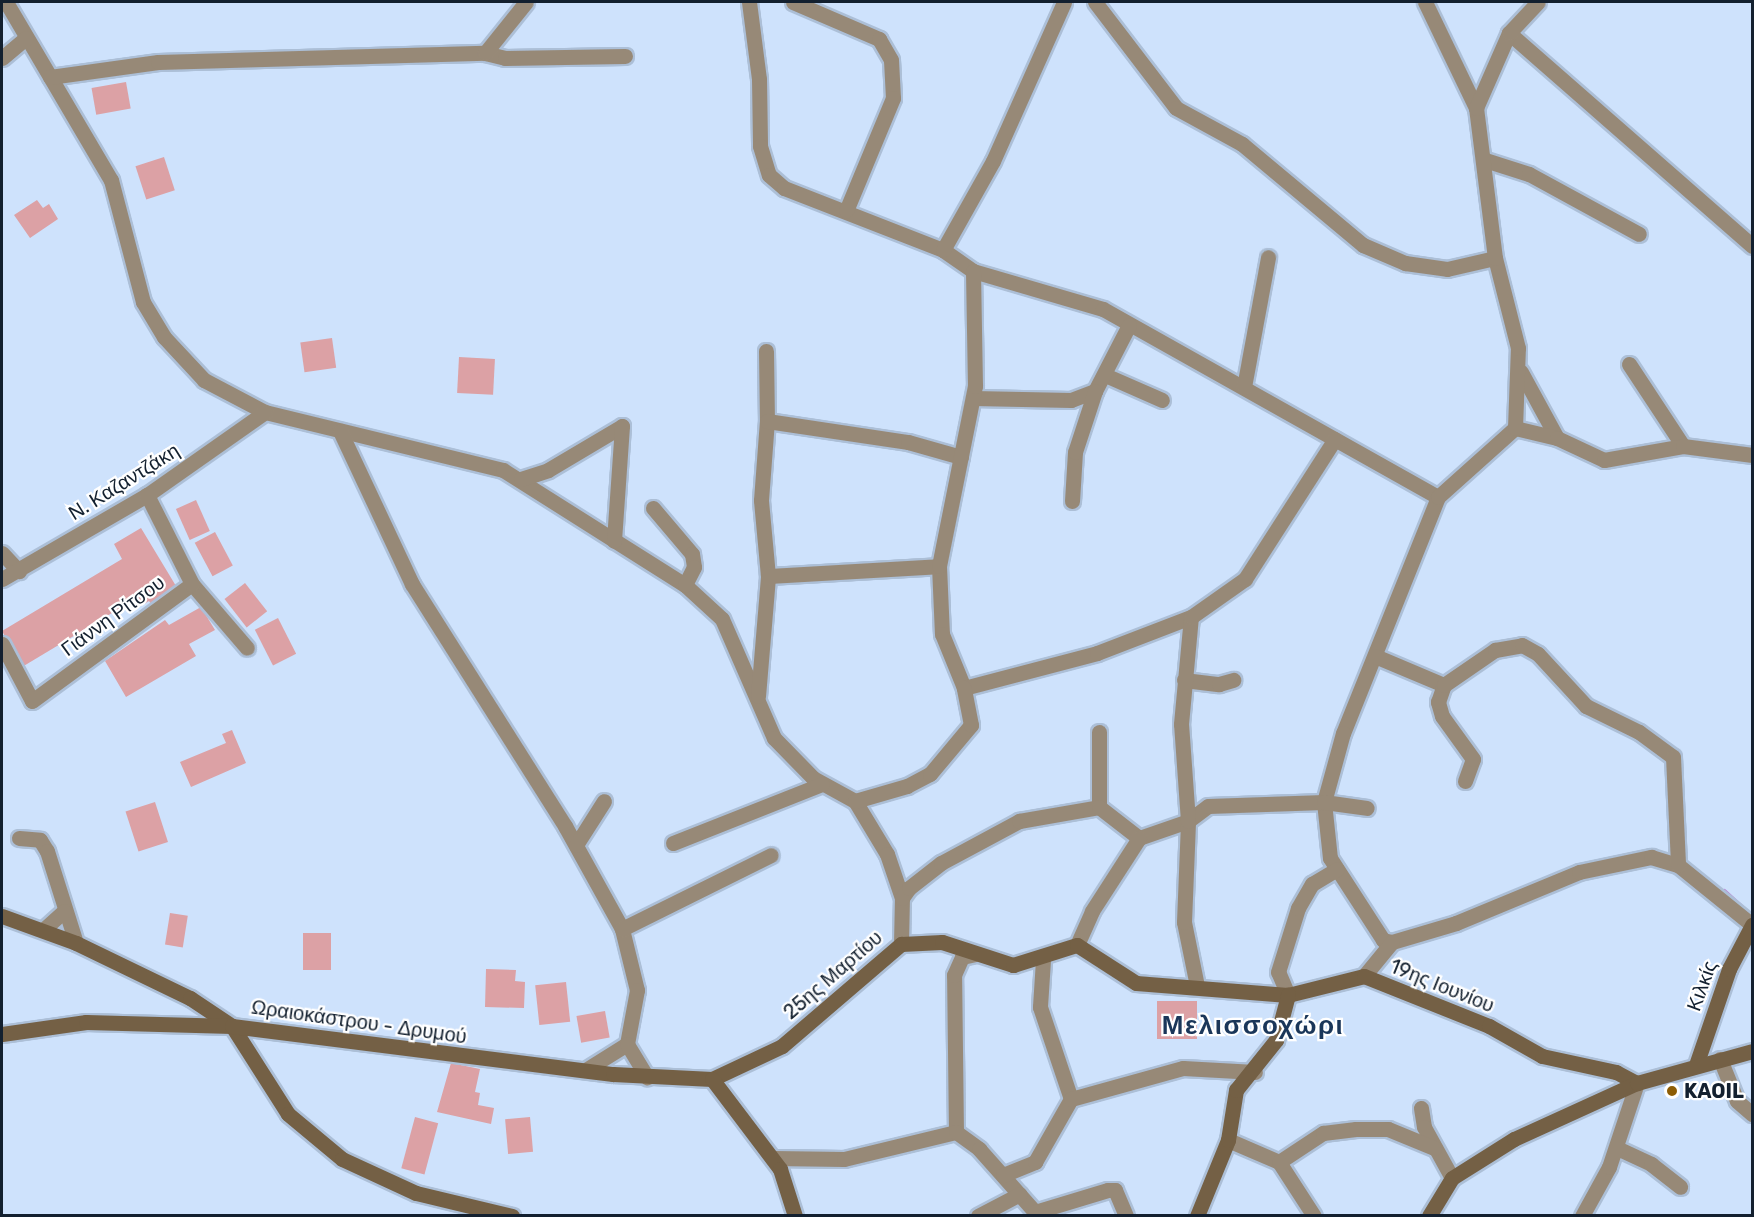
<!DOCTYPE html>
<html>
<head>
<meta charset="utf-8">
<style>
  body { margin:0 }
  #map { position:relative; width:1754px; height:1217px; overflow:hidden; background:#cee2fc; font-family:Rubik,sans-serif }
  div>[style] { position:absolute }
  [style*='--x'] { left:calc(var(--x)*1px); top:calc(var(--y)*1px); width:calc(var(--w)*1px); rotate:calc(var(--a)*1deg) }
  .stream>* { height:4.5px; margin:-2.25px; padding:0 2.25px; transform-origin:2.25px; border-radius:2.25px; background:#b982d3 }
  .building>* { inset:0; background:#dca1a5; transform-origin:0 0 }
  .roads { filter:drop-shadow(2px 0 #acbfd7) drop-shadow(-2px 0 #acbfd7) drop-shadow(0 2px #acbfd7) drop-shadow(0 -2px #acbfd7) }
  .street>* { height:15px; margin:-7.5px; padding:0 7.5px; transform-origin:7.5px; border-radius:7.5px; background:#978977 }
  .secondary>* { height:15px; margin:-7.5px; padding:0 7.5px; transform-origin:7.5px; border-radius:7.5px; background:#746045 }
  .dots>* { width:16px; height:16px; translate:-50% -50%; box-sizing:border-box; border:3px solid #fff; border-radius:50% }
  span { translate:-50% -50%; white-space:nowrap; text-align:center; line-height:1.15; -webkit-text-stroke:4.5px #fff; paint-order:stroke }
  .street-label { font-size:20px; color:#13202f }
  .poi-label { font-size:20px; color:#13202f; font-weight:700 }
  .left { translate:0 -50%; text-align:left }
  .district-label { font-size:26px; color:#1a3659; font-weight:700; letter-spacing:1.5px }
  .frame { position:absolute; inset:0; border:3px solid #13202f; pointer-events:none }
</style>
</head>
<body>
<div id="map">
  <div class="stream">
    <i style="--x:1724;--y:891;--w:24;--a:42"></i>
  </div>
  <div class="building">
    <i style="left:126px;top:82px;width:27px;height:35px;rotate:80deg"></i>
    <i style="left:164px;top:157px;width:35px;height:30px;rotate:72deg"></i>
    <i style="clip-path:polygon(37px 200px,43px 208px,49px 204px,58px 219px,30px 238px,14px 215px)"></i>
    <i style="left:332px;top:338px;width:30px;height:32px;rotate:82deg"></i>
    <i style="left:459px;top:357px;width:36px;height:36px;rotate:3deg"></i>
    <i style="left:196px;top:500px;width:34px;height:22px;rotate:66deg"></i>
    <i style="clip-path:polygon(141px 528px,179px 591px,153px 607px,149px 601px,141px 606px,137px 598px,22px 667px,2px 631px,122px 559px,114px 544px)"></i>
    <i style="left:215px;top:532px;width:38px;height:23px;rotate:62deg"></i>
    <i style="left:245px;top:583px;width:36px;height:26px;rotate:52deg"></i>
    <i style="clip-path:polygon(201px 607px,215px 630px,189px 644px,196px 656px,126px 697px,105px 661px,165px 620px,169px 625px)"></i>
    <i style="left:278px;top:618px;width:40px;height:26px;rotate:63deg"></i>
    <i style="clip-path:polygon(232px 730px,246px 763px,191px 787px,180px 762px,226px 743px,222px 734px)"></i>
    <i style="left:155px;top:802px;width:42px;height:31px;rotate:72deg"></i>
    <i style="left:170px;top:913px;width:18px;height:32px;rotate:9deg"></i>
    <i style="left:331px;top:933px;width:37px;height:28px;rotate:90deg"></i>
    <i style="clip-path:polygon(486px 969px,516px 970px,515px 981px,525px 982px,524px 1008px,485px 1007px)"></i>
    <i style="left:566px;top:982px;width:40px;height:31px;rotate:84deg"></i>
    <i style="left:1157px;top:1001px;width:40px;height:38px"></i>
    <i style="left:605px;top:1011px;width:27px;height:29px;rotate:80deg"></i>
    <i style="clip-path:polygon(451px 1063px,480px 1069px,475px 1092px,480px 1093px,478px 1105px,494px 1108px,491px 1124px,437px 1112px)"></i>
    <i style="left:415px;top:1117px;width:24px;height:53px;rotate:15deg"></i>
    <i style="left:530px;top:1117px;width:35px;height:25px;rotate:85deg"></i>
  </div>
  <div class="roads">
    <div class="street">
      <i style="--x:6;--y:2;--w:207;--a:59.5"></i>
      <i style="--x:111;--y:180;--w:126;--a:75.3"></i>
      <i style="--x:143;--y:302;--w:41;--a:59"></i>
      <i style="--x:164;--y:337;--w:59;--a:47.1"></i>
      <i style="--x:204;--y:380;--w:69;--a:27.7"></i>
      <i style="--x:265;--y:412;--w:245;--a:13.7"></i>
      <i style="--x:503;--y:470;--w:215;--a:32.3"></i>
      <i style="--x:685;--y:585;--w:50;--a:42.6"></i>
      <i style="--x:722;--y:619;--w:130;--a:66.4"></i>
      <i style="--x:774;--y:738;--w:56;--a:45.7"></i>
      <i style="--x:813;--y:778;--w:48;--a:28.7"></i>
      <i style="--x:855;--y:801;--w:62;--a:58.9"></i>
      <i style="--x:887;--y:854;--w:46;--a:71.2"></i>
      <i style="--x:749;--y:2;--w:78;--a:82.6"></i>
      <i style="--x:759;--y:79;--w:67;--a:89.1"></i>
      <i style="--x:760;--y:146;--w:30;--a:73"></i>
      <i style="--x:769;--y:175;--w:20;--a:41"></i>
      <i style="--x:784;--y:188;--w:171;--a:21.3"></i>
      <i style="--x:943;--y:250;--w:37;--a:35"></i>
      <i style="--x:973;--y:271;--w:135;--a:16.3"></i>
      <i style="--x:1103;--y:309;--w:384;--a:29.3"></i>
      <i style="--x:1438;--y:497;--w:254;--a:111.9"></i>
      <i style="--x:1343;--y:733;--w:72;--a:105.4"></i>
      <i style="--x:1324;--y:802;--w:56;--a:83.9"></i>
      <i style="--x:1330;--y:858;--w:98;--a:57.1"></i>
      <i style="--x:1383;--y:940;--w:9;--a:13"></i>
      <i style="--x:1392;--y:942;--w:67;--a:-16.5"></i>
      <i style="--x:1456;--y:923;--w:133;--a:-22.5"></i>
      <i style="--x:1579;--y:872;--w:74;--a:-11.8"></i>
      <i style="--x:1651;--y:857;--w:28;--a:17"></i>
      <i style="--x:1678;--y:865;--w:95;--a:39"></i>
      <i style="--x:793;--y:2;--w:94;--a:23.3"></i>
      <i style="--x:879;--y:39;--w:24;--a:60"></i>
      <i style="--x:891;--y:60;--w:38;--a:87"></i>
      <i style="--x:893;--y:98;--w:122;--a:112.6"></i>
      <i style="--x:1095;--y:2;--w:133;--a:52.6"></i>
      <i style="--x:1176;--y:108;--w:75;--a:28.6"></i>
      <i style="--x:1242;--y:144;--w:158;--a:39.9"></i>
      <i style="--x:1363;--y:245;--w:46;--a:23.2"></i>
      <i style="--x:1405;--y:263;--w:42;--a:8.1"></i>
      <i style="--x:1447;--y:269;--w:49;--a:-12.9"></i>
      <i style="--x:1425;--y:2;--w:118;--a:64.3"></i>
      <i style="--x:1509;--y:33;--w:323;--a:41.2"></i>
      <i style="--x:485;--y:53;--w:21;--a:14"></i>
      <i style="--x:505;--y:58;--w:120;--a:-1"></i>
      <i style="--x:2;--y:58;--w:31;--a:-40"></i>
      <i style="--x:50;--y:77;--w:109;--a:-7.9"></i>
      <i style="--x:158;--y:62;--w:327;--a:-1.6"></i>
      <i style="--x:485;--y:53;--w:65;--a:-51.2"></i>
      <i style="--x:1485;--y:160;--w:46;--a:17.7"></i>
      <i style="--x:1529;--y:174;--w:125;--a:28.6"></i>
      <i style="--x:943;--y:250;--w:102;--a:-60.7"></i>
      <i style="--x:993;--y:161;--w:174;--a:-65.9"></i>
      <i style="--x:766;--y:351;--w:70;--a:89.2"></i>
      <i style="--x:1629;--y:364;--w:98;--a:56.6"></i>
      <i style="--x:1521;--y:372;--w:75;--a:61.4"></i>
      <i style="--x:1105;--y:375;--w:62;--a:23.7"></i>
      <i style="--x:1244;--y:387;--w:132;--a:-79.5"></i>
      <i style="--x:973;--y:398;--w:98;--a:1.2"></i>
      <i style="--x:1071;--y:400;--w:26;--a:-21"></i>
      <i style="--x:1095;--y:391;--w:74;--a:-62.7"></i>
      <i style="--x:1515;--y:428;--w:43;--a:13.4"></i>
      <i style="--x:1557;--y:438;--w:52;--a:25.1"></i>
      <i style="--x:1604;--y:460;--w:80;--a:-10"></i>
      <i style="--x:1683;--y:446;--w:70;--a:7.4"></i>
      <i style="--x:340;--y:431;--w:169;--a:64.8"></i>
      <i style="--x:412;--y:584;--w:286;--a:57.7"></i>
      <i style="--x:565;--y:826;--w:118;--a:61"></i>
      <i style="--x:622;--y:929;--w:63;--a:76.2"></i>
      <i style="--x:637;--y:990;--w:55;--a:100.5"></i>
      <i style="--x:521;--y:479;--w:28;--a:-18"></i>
      <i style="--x:548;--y:470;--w:86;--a:-30.7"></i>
      <i style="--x:622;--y:426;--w:115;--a:94"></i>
      <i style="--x:1438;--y:497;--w:103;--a:-41.9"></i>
      <i style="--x:1515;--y:428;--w:80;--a:-87.9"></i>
      <i style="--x:1518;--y:348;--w:93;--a:-104.3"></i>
      <i style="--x:1495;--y:258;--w:151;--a:-97.2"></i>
      <i style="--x:1476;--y:108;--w:82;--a:-66.3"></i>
      <i style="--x:1509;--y:33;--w:42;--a:-46.9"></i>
      <i style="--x:1072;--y:501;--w:49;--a:-86.5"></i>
      <i style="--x:1075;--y:452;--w:64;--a:-71.8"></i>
      <i style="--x:653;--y:508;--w:60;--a:49.7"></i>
      <i style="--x:692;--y:554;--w:13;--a:81"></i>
      <i style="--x:694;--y:567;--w:20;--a:117"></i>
      <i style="--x:2;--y:553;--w:25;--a:47"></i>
      <i style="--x:939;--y:566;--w:68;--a:87.5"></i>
      <i style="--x:942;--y:634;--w:58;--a:67.8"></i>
      <i style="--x:964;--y:688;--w:138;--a:-14.7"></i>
      <i style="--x:1097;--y:653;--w:101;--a:-21"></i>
      <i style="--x:768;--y:576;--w:76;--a:-95.3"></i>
      <i style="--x:761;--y:500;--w:79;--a:-85.7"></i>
      <i style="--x:767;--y:421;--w:143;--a:8.5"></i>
      <i style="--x:908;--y:442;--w:55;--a:15.8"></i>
      <i style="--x:2;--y:579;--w:168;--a:-30.1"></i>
      <i style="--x:147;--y:495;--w:144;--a:-35.1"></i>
      <i style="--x:192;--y:584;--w:84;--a:49.3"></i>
      <i style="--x:2;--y:644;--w:64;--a:62.2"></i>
      <i style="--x:32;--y:701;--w:198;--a:-36.2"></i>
      <i style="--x:192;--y:584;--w:100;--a:-116.8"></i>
      <i style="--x:1375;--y:656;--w:75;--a:22.8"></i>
      <i style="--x:1184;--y:680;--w:35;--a:7"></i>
      <i style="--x:1219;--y:684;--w:15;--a:-16"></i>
      <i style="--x:758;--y:696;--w:120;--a:-85.2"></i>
      <i style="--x:768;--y:576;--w:171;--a:-3.3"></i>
      <i style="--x:939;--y:566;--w:184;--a:-78.7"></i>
      <i style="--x:975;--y:386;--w:115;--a:-91"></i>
      <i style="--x:1099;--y:732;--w:75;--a:90"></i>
      <i style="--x:1465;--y:781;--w:23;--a:-70"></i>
      <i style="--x:1473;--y:759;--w:53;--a:-125.8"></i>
      <i style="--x:1442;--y:716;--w:15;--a:-106"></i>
      <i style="--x:1438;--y:702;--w:18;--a:-71"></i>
      <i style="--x:1444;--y:685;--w:62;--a:-34.5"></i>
      <i style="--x:1495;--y:650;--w:27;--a:-10"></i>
      <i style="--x:1522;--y:645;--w:18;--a:29"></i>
      <i style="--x:1538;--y:654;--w:71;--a:47.3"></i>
      <i style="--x:1586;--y:706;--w:59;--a:26.1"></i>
      <i style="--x:1639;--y:732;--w:42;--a:36.3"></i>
      <i style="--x:1673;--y:757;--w:108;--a:87.3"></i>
      <i style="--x:855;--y:801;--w:54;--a:-16.1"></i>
      <i style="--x:907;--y:786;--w:26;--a:-28"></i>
      <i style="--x:930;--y:774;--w:64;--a:-50.1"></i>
      <i style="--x:971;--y:725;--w:38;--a:-101"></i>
      <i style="--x:19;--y:838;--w:21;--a:5"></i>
      <i style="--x:40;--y:840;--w:13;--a:58"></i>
      <i style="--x:47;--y:851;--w:96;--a:72.5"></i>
      <i style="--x:673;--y:843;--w:160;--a:-21.6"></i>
      <i style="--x:576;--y:845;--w:52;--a:-57.5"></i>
      <i style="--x:622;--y:929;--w:166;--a:-26.4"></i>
      <i style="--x:43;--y:930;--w:28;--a:-42"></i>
      <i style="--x:901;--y:944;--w:46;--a:-88.8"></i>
      <i style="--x:902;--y:898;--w:12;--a:-55"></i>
      <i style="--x:909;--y:888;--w:41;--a:-38"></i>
      <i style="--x:941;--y:863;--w:89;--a:-28.3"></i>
      <i style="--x:1019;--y:821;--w:81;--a:-9.9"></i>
      <i style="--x:1099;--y:807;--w:51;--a:37.8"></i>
      <i style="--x:1139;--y:838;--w:52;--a:-19.1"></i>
      <i style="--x:1188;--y:821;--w:25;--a:-37"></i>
      <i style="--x:1208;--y:806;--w:116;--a:-2"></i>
      <i style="--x:1324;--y:802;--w:43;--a:7.9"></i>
      <i style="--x:1077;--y:945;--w:37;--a:-66"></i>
      <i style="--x:1092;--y:911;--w:87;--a:-57.2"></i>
      <i style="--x:1043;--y:960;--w:47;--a:93.7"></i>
      <i style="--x:1040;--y:1007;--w:97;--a:71.4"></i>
      <i style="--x:1364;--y:976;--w:44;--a:-50.5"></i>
      <i style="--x:1197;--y:986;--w:65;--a:-101.5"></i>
      <i style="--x:1184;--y:922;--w:101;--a:-87.7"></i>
      <i style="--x:1188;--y:821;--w:97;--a:-94.1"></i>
      <i style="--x:1181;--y:724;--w:107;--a:-84.7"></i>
      <i style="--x:1191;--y:617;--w:66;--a:-35.1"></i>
      <i style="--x:1245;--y:579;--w:166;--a:-57.3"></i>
      <i style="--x:1288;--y:995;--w:25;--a:-113"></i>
      <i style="--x:1278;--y:972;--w:67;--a:-72.6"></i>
      <i style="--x:1298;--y:908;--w:28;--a:-60"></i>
      <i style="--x:1312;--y:884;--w:29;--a:-31"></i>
      <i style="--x:1720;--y:1059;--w:45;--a:68"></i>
      <i style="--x:1737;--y:1101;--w:20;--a:41"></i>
      <i style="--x:587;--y:1069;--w:47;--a:-32"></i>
      <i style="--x:627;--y:1044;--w:39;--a:59"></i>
      <i style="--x:1421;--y:1108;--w:19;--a:81"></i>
      <i style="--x:1424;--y:1127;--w:58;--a:61.2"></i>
      <i style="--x:956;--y:1132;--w:157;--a:-90.7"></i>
      <i style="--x:954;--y:975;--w:20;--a:-66"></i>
      <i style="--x:962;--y:957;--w:13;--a:-13"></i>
      <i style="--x:1228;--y:1140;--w:56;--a:23.3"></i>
      <i style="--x:1279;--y:1162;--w:53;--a:-33.4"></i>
      <i style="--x:1323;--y:1133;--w:33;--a:-7"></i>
      <i style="--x:1356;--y:1129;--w:32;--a:0"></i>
      <i style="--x:1388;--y:1129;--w:50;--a:22.4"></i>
      <i style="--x:1617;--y:1148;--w:38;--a:25"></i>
      <i style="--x:1651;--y:1164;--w:37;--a:38"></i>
      <i style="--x:773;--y:1158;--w:71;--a:0.8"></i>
      <i style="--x:844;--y:1159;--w:115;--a:-13.6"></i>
      <i style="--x:956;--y:1132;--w:29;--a:36"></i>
      <i style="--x:979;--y:1149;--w:84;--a:48.4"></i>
      <i style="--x:1035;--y:1212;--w:76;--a:-16.8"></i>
      <i style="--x:1108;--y:1190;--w:7;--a:0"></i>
      <i style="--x:1115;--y:1190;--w:28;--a:67"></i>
      <i style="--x:1279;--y:1162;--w:64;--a:57.1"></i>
      <i style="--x:1003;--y:1175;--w:35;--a:-22"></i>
      <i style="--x:1035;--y:1162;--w:73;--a:-60.3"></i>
      <i style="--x:1071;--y:1099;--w:116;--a:-15.5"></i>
      <i style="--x:1183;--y:1068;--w:72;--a:3.2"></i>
      <i style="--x:978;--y:1216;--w:47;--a:-27.6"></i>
      <i style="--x:1582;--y:1216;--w:56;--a:-61.1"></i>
      <i style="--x:1609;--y:1167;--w:89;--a:-71.6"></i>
    </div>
    <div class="secondary">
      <i style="--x:2;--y:916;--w:79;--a:20"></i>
      <i style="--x:76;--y:943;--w:127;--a:25.8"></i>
      <i style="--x:190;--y:998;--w:50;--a:33.7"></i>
      <i style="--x:232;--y:1026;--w:104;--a:57.5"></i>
      <i style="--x:288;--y:1114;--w:70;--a:39.8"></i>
      <i style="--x:342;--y:1159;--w:81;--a:24.7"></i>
      <i style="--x:416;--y:1193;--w:99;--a:13.5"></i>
      <i style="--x:2;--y:1034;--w:85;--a:-8.1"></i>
      <i style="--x:86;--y:1022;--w:146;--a:1.6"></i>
      <i style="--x:232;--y:1026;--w:384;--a:7.2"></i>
      <i style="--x:613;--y:1074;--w:99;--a:2.9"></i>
      <i style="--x:712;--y:1079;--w:77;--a:-25.2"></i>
      <i style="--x:782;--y:1046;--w:157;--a:-40.6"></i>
      <i style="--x:901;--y:944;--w:41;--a:-2.8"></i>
      <i style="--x:942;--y:942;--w:75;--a:17.9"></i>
      <i style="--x:1013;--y:965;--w:67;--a:-17.4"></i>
      <i style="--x:1077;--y:945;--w:70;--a:32.8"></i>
      <i style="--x:1136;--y:983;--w:152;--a:4.5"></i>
      <i style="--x:1288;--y:995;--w:78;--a:-14"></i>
      <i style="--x:1364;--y:976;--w:135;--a:21.8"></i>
      <i style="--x:1489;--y:1026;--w:61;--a:29.5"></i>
      <i style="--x:1542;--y:1056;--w:76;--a:12.2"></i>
      <i style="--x:1616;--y:1072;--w:24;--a:28"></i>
      <i style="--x:1696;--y:1065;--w:102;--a:-71"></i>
      <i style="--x:1729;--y:969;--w:50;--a:-62.4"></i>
      <i style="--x:712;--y:1079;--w:113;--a:52.9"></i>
      <i style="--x:780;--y:1169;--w:49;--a:72.3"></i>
      <i style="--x:1197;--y:1216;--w:82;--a:-67.8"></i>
      <i style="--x:1228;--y:1140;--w:51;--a:-80.9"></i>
      <i style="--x:1236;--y:1090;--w:64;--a:-51.3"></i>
      <i style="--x:1276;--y:1040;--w:47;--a:-75.1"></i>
      <i style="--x:1429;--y:1216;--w:44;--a:-58.8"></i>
      <i style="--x:1452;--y:1178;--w:73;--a:-32.2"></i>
      <i style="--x:1514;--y:1139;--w:135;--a:-24.5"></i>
      <i style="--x:1637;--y:1083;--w:119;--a:-15.5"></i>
    </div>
  </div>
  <div class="dots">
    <i style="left:1672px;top:1091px;background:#8d5d05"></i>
  </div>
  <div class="street-label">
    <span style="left:124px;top:482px;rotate:-32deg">Ν. Καζαντζάκη</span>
    <span style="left:113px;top:616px;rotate:-36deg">Γιάννη Ρίτσου</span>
    <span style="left:833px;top:975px;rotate:-41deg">25ης Μαρτίου</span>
    <span style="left:1442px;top:986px;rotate:22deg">19ης Ιουνίου</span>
    <span style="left:1702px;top:986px;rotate:-70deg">Κιλκίς</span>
    <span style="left:359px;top:1022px;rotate:8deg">Ωραιοκάστρου - Δρυμού</span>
  </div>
  <div class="poi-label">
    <span class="left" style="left:1684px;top:1091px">KAOIL</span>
  </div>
  <div class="district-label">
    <span style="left:1253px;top:1026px">Μελισσοχώρι</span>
  </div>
  <div class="frame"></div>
</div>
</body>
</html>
